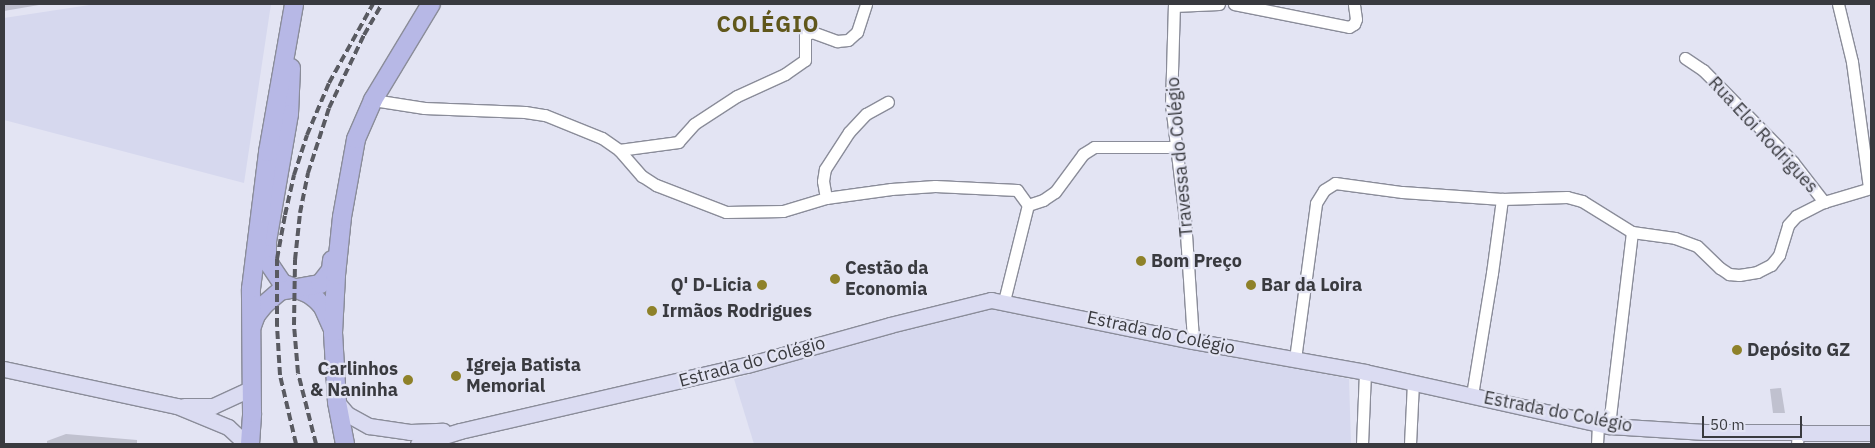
<!DOCTYPE html>
<html>
<head>
<meta charset="utf-8">
<style>
  body { margin:0 }
  #map { position:relative; width:1875px; height:448px; overflow:hidden; background:#e3e4f3; font-family:"IBM Plex Sans",sans-serif }
  div>[style] { position:absolute }
  [style*='--x'] { left:calc(var(--x)*1px); top:calc(var(--y)*1px); width:calc(var(--w)*1px); rotate:calc(var(--a)*1deg) }
  .built>* { inset:0; background:#d6d8ee }
  .building>* { inset:0; background:#c0c1cf }
  .roads { filter:drop-shadow(1px 0 #8a8c99) drop-shadow(-1px 0 #8a8c99) drop-shadow(0 1px #8a8c99) drop-shadow(0 -1px #8a8c99) }
  .minor>* { height:11px; margin:-5.5px; padding:0 5.5px; transform-origin:5.5px; border-radius:5.5px; background:#fff }
  .secondary>* { height:15px; margin:-7.5px; padding:0 7.5px; transform-origin:7.5px; border-radius:7.5px; background:#dbdcf2 }
  .primary>* { height:18px; margin:-9px; padding:0 9px; transform-origin:9px; border-radius:9px; background:#b7b8e6 }
  .rail>* { height:4px; margin-top:-2px; transform-origin:0; background:repeating-linear-gradient(90deg,#595a61 0 8px,transparent 0 12px) }
  .dots>* { width:14px; height:14px; translate:-50% -50%; box-sizing:border-box; border:2px solid #e3e4f3; border-radius:50% }
  span { translate:-50% -50%; white-space:nowrap; text-align:center; line-height:1.15; -webkit-text-stroke:4.5px #e3e4f3; paint-order:stroke }
  .street-label { font-size:18px; color:#393a3f }
  .poi-label { font-size:18px; color:#393a3f; font-weight:700 }
  .left { translate:0 -50%; text-align:left }
  .right { translate:-100% -50%; text-align:right }
  .district-label { font-size:22px; color:#60571b; font-weight:700; letter-spacing:1px }
  .frame { position:absolute; inset:0; border:5px solid #393a3f; pointer-events:none }
  .scale { position:absolute; left:1702px; top:416px; width:100px; height:22px; box-sizing:border-box; border:2px solid #393a3f; border-top:0; padding-left:6px; font-size:15px; line-height:18px; white-space:nowrap; color:#393a3f; -webkit-text-stroke:4px #e3e4f3; paint-order:stroke }
</style>
</head>
<body>
<div id="map">
  <div class="built">
    <i style="clip-path:polygon(96px 4px,271px 4px,244px 183px,4px 120px,4px 18px)"></i>
    <i style="clip-path:polygon(986px 304px,1349px 379px,1351px 444px,754px 444px,734px 379px)"></i>
  </div>
  <div class="building">
    <i style="clip-path:polygon(4px 4px,39px 4px,39px 5px,4px 11px)"></i>
    <i style="clip-path:polygon(1781px 388px,1785px 413px,1773px 413px,1770px 389px)"></i>
    <i style="clip-path:polygon(66px 434px,137px 440px,137px 444px,47px 444px,47px 441px)"></i>
  </div>
  <div class="roads">
    <div class="minor">
      <i style="--x:1174;--y:4;--w:100;--a:91.7"></i>
      <i style="--x:1171;--y:104;--w:116;--a:83.1"></i>
      <i style="--x:1185;--y:219;--w:122;--a:86.2"></i>
      <i style="--x:1234;--y:4;--w:117;--a:11.3"></i>
      <i style="--x:1349;--y:27;--w:6;--a:-31"></i>
      <i style="--x:1354;--y:24;--w:5;--a:-68"></i>
      <i style="--x:1356;--y:19;--w:15;--a:-98"></i>
      <i style="--x:1838;--y:4;--w:60;--a:76.4"></i>
      <i style="--x:1852;--y:62;--w:127;--a:82.3"></i>
      <i style="--x:1174;--y:6;--w:45;--a:-2.5"></i>
      <i style="--x:1685;--y:58;--w:22;--a:34"></i>
      <i style="--x:1703;--y:70;--w:16;--a:45"></i>
      <i style="--x:1714;--y:81;--w:113;--a:45.7"></i>
      <i style="--x:1793;--y:162;--w:51;--a:52.2"></i>
      <i style="--x:1824;--y:202;--w:49;--a:-16.6"></i>
      <i style="--x:373;--y:100;--w:52;--a:8.9"></i>
      <i style="--x:424;--y:108;--w:101;--a:2.3"></i>
      <i style="--x:525;--y:112;--w:20;--a:9"></i>
      <i style="--x:545;--y:115;--w:61;--a:22"></i>
      <i style="--x:602;--y:138;--w:21;--a:35"></i>
      <i style="--x:619;--y:150;--w:35;--a:49"></i>
      <i style="--x:642;--y:176;--w:17;--a:33"></i>
      <i style="--x:656;--y:185;--w:75;--a:21.1"></i>
      <i style="--x:726;--y:212;--w:57;--a:-1"></i>
      <i style="--x:783;--y:211;--w:45;--a:-16.8"></i>
      <i style="--x:826;--y:198;--w:66;--a:-7.9"></i>
      <i style="--x:891;--y:189;--w:44;--a:-3.9"></i>
      <i style="--x:935;--y:186;--w:82;--a:2.8"></i>
      <i style="--x:1017;--y:190;--w:19;--a:54"></i>
      <i style="--x:619;--y:150;--w:60;--a:-7.7"></i>
      <i style="--x:678;--y:142;--w:24;--a:-48"></i>
      <i style="--x:694;--y:124;--w:51;--a:-33.1"></i>
      <i style="--x:737;--y:96;--w:53;--a:-24.6"></i>
      <i style="--x:785;--y:74;--w:24;--a:-35"></i>
      <i style="--x:805;--y:60;--w:25;--a:-90"></i>
      <i style="--x:805;--y:35;--w:8;--a:-23"></i>
      <i style="--x:812;--y:32;--w:27;--a:20"></i>
      <i style="--x:837;--y:41;--w:11;--a:-5"></i>
      <i style="--x:848;--y:40;--w:12;--a:-42"></i>
      <i style="--x:857;--y:32;--w:29;--a:-72"></i>
      <i style="--x:826;--y:198;--w:17;--a:-100"></i>
      <i style="--x:823;--y:181;--w:12;--a:-81"></i>
      <i style="--x:825;--y:169;--w:44;--a:-57"></i>
      <i style="--x:849;--y:132;--w:25;--a:-47"></i>
      <i style="--x:866;--y:114;--w:25;--a:-29"></i>
      <i style="--x:1632;--y:232;--w:43;--a:7.9"></i>
      <i style="--x:1675;--y:238;--w:23;--a:20"></i>
      <i style="--x:1697;--y:246;--w:32;--a:44"></i>
      <i style="--x:1720;--y:268;--w:11;--a:34"></i>
      <i style="--x:1729;--y:274;--w:10;--a:6"></i>
      <i style="--x:1739;--y:275;--w:18;--a:-9"></i>
      <i style="--x:1757;--y:272;--w:16;--a:-27"></i>
      <i style="--x:1771;--y:265;--w:13;--a:-51"></i>
      <i style="--x:1779;--y:255;--w:31;--a:-73"></i>
      <i style="--x:1788;--y:225;--w:12;--a:-48"></i>
      <i style="--x:1796;--y:216;--w:31;--a:-27"></i>
      <i style="--x:1004;--y:301;--w:99;--a:-76"></i>
      <i style="--x:1028;--y:205;--w:16;--a:-18"></i>
      <i style="--x:1043;--y:200;--w:14;--a:-34"></i>
      <i style="--x:1055;--y:192;--w:47;--a:-53.6"></i>
      <i style="--x:1083;--y:154;--w:13;--a:-32"></i>
      <i style="--x:1094;--y:147;--w:81;--a:0"></i>
      <i style="--x:1295;--y:359;--w:157;--a:-82.3"></i>
      <i style="--x:1316;--y:203;--w:15;--a:-58"></i>
      <i style="--x:1324;--y:190;--w:13;--a:-32"></i>
      <i style="--x:1335;--y:183;--w:68;--a:7.7"></i>
      <i style="--x:1402;--y:192;--w:100;--a:4"></i>
      <i style="--x:1502;--y:199;--w:65;--a:-1.8"></i>
      <i style="--x:1567;--y:197;--w:16;--a:15"></i>
      <i style="--x:1582;--y:201;--w:59;--a:31.8"></i>
      <i style="--x:1632;--y:232;--w:195;--a:96.8"></i>
      <i style="--x:1472;--y:395;--w:124;--a:-80.7"></i>
      <i style="--x:1492;--y:273;--w:75;--a:-82.3"></i>
      <i style="--x:1362;--y:444;--w:72;--a:-87.6"></i>
      <i style="--x:1410;--y:444;--w:62;--a:-87.2"></i>
      <i style="--x:1597;--y:444;--w:21;--a:-87"></i>
      <i style="--x:1797;--y:444;--w:11;--a:-85"></i>
    </div>
    <div class="secondary">
      <i style="--x:4;--y:369;--w:177;--a:12.1"></i>
      <i style="--x:177;--y:406;--w:55;--a:22.4"></i>
      <i style="--x:228;--y:427;--w:25;--a:43"></i>
      <i style="--x:337;--y:402;--w:16;--a:50"></i>
      <i style="--x:347;--y:414;--w:25;--a:29"></i>
      <i style="--x:369;--y:426;--w:41;--a:8.3"></i>
      <i style="--x:410;--y:432;--w:33;--a:-2"></i>
      <i style="--x:184;--y:406;--w:29;--a:0"></i>
      <i style="--x:213;--y:406;--w:43;--a:-24.8"></i>
      <i style="--x:418;--y:444;--w:44;--a:-17.2"></i>
      <i style="--x:460;--y:431;--w:294;--a:-13"></i>
      <i style="--x:747;--y:365;--w:148;--a:-15.6"></i>
      <i style="--x:890;--y:325;--w:104;--a:-13.9"></i>
      <i style="--x:991;--y:300;--w:206;--a:11.5"></i>
      <i style="--x:1193;--y:341;--w:175;--a:10.2"></i>
      <i style="--x:1365;--y:372;--w:250;--a:12.5"></i>
      <i style="--x:1609;--y:426;--w:96;--a:3.6"></i>
      <i style="--x:1705;--y:432;--w:166;--a:0.3"></i>
    </div>
    <div class="primary">
      <i style="--x:291;--y:68;--w:46;--a:92.5"></i>
      <i style="--x:289;--y:114;--w:130;--a:99.8"></i>
      <i style="--x:267;--y:242;--w:12;--a:90"></i>
      <i style="--x:267;--y:254;--w:11;--a:75"></i>
      <i style="--x:270;--y:265;--w:22;--a:56"></i>
      <i style="--x:282;--y:283;--w:29;--a:22"></i>
      <i style="--x:309;--y:294;--w:10;--a:37"></i>
      <i style="--x:317;--y:300;--w:9;--a:49"></i>
      <i style="--x:323;--y:307;--w:22;--a:66"></i>
      <i style="--x:252;--y:326;--w:12;--a:-70"></i>
      <i style="--x:256;--y:315;--w:13;--a:-51"></i>
      <i style="--x:264;--y:305;--w:21;--a:-41"></i>
      <i style="--x:280;--y:291;--w:41;--a:-9.9"></i>
      <i style="--x:320;--y:284;--w:18;--a:-52"></i>
      <i style="--x:331;--y:270;--w:10;--a:-84"></i>
      <i style="--x:250;--y:444;--w:31;--a:-86"></i>
      <i style="--x:252;--y:413;--w:124;--a:-90.5"></i>
      <i style="--x:251;--y:289;--w:138;--a:-82.9"></i>
      <i style="--x:268;--y:152;--w:150;--a:-80"></i>
      <i style="--x:345;--y:444;--w:43;--a:-100.8"></i>
      <i style="--x:337;--y:402;--w:69;--a:-93.3"></i>
      <i style="--x:333;--y:333;--w:58;--a:-87"></i>
      <i style="--x:336;--y:275;--w:58;--a:-84.1"></i>
      <i style="--x:342;--y:217;--w:79;--a:-79.8"></i>
      <i style="--x:356;--y:139;--w:43;--a:-66.4"></i>
      <i style="--x:373;--y:100;--w:112;--a:-58.9"></i>
    </div>
  </div>
  <div class="rail">
    <i style="--x:296;--y:444;--w:71;--a:-103.1"></i>
    <i style="--x:280;--y:375;--w:49;--a:-93.5"></i>
    <i style="--x:277;--y:326;--w:67;--a:-90"></i>
    <i style="--x:277;--y:259;--w:45;--a:-79.7"></i>
    <i style="--x:285;--y:215;--w:41;--a:-77.3"></i>
    <i style="--x:294;--y:175;--w:42;--a:-72"></i>
    <i style="--x:307;--y:135;--w:56;--a:-67.1"></i>
    <i style="--x:329;--y:83;--w:90;--a:-60.9"></i>
    <i style="--x:316;--y:444;--w:73;--a:-104.2"></i>
    <i style="--x:298;--y:373;--w:48;--a:-94.8"></i>
    <i style="--x:294;--y:325;--w:65;--a:-89.1"></i>
    <i style="--x:295;--y:260;--w:47;--a:-83.9"></i>
    <i style="--x:300;--y:213;--w:41;--a:-78.7"></i>
    <i style="--x:308;--y:173;--w:68;--a:-72.1"></i>
    <i style="--x:329;--y:108;--w:81;--a:-64.4"></i>
    <i style="--x:364;--y:35;--w:36;--a:-60"></i>
  </div>
  <div class="dots">
    <i style="left:1141px;top:261px;background:#8e8129"></i>
    <i style="left:835px;top:279px;background:#8e8129"></i>
    <i style="left:762px;top:285px;background:#8e8129"></i>
    <i style="left:1251px;top:285px;background:#8e8129"></i>
    <i style="left:652px;top:311px;background:#8e8129"></i>
    <i style="left:1737px;top:350px;background:#8e8129"></i>
    <i style="left:456px;top:376px;background:#8e8129"></i>
    <i style="left:408px;top:380px;background:#8e8129"></i>
  </div>
  <div class="street-label">
    <span style="left:1763px;top:135px;rotate:47deg">Rua Eloi Rodrigues</span>
    <span style="left:1180px;top:157px;rotate:-95deg">Travessa do Colégio</span>
    <span style="left:1161px;top:333px;rotate:12deg">Estrada do Colégio</span>
    <span style="left:752px;top:362px;rotate:-15deg">Estrada do Colégio</span>
    <span style="left:1558px;top:412px;rotate:11deg">Estrada do Colégio</span>
  </div>
  <div class="poi-label">
    <span class="left" style="left:1151px;top:261px">Bom Preço</span>
    <span class="left" style="left:845px;top:279px">Cestão da<br>Economia</span>
    <span class="right" style="left:752px;top:285px">Q' D-Licia</span>
    <span class="left" style="left:1261px;top:285px">Bar da Loira</span>
    <span class="left" style="left:662px;top:311px">Irmãos Rodrigues</span>
    <span class="left" style="left:1747px;top:350px">Depósito GZ</span>
    <span class="left" style="left:466px;top:376px">Igreja Batista<br>Memorial</span>
    <span class="right" style="left:398px;top:380px">Carlinhos<br>&amp; Naninha</span>
  </div>
  <div class="district-label">
    <span style="left:768px;top:24px">COLÉGIO</span>
  </div>
  <div class="frame"></div>
  <div class="scale">50 m</div>
</div>
</body>
</html>
